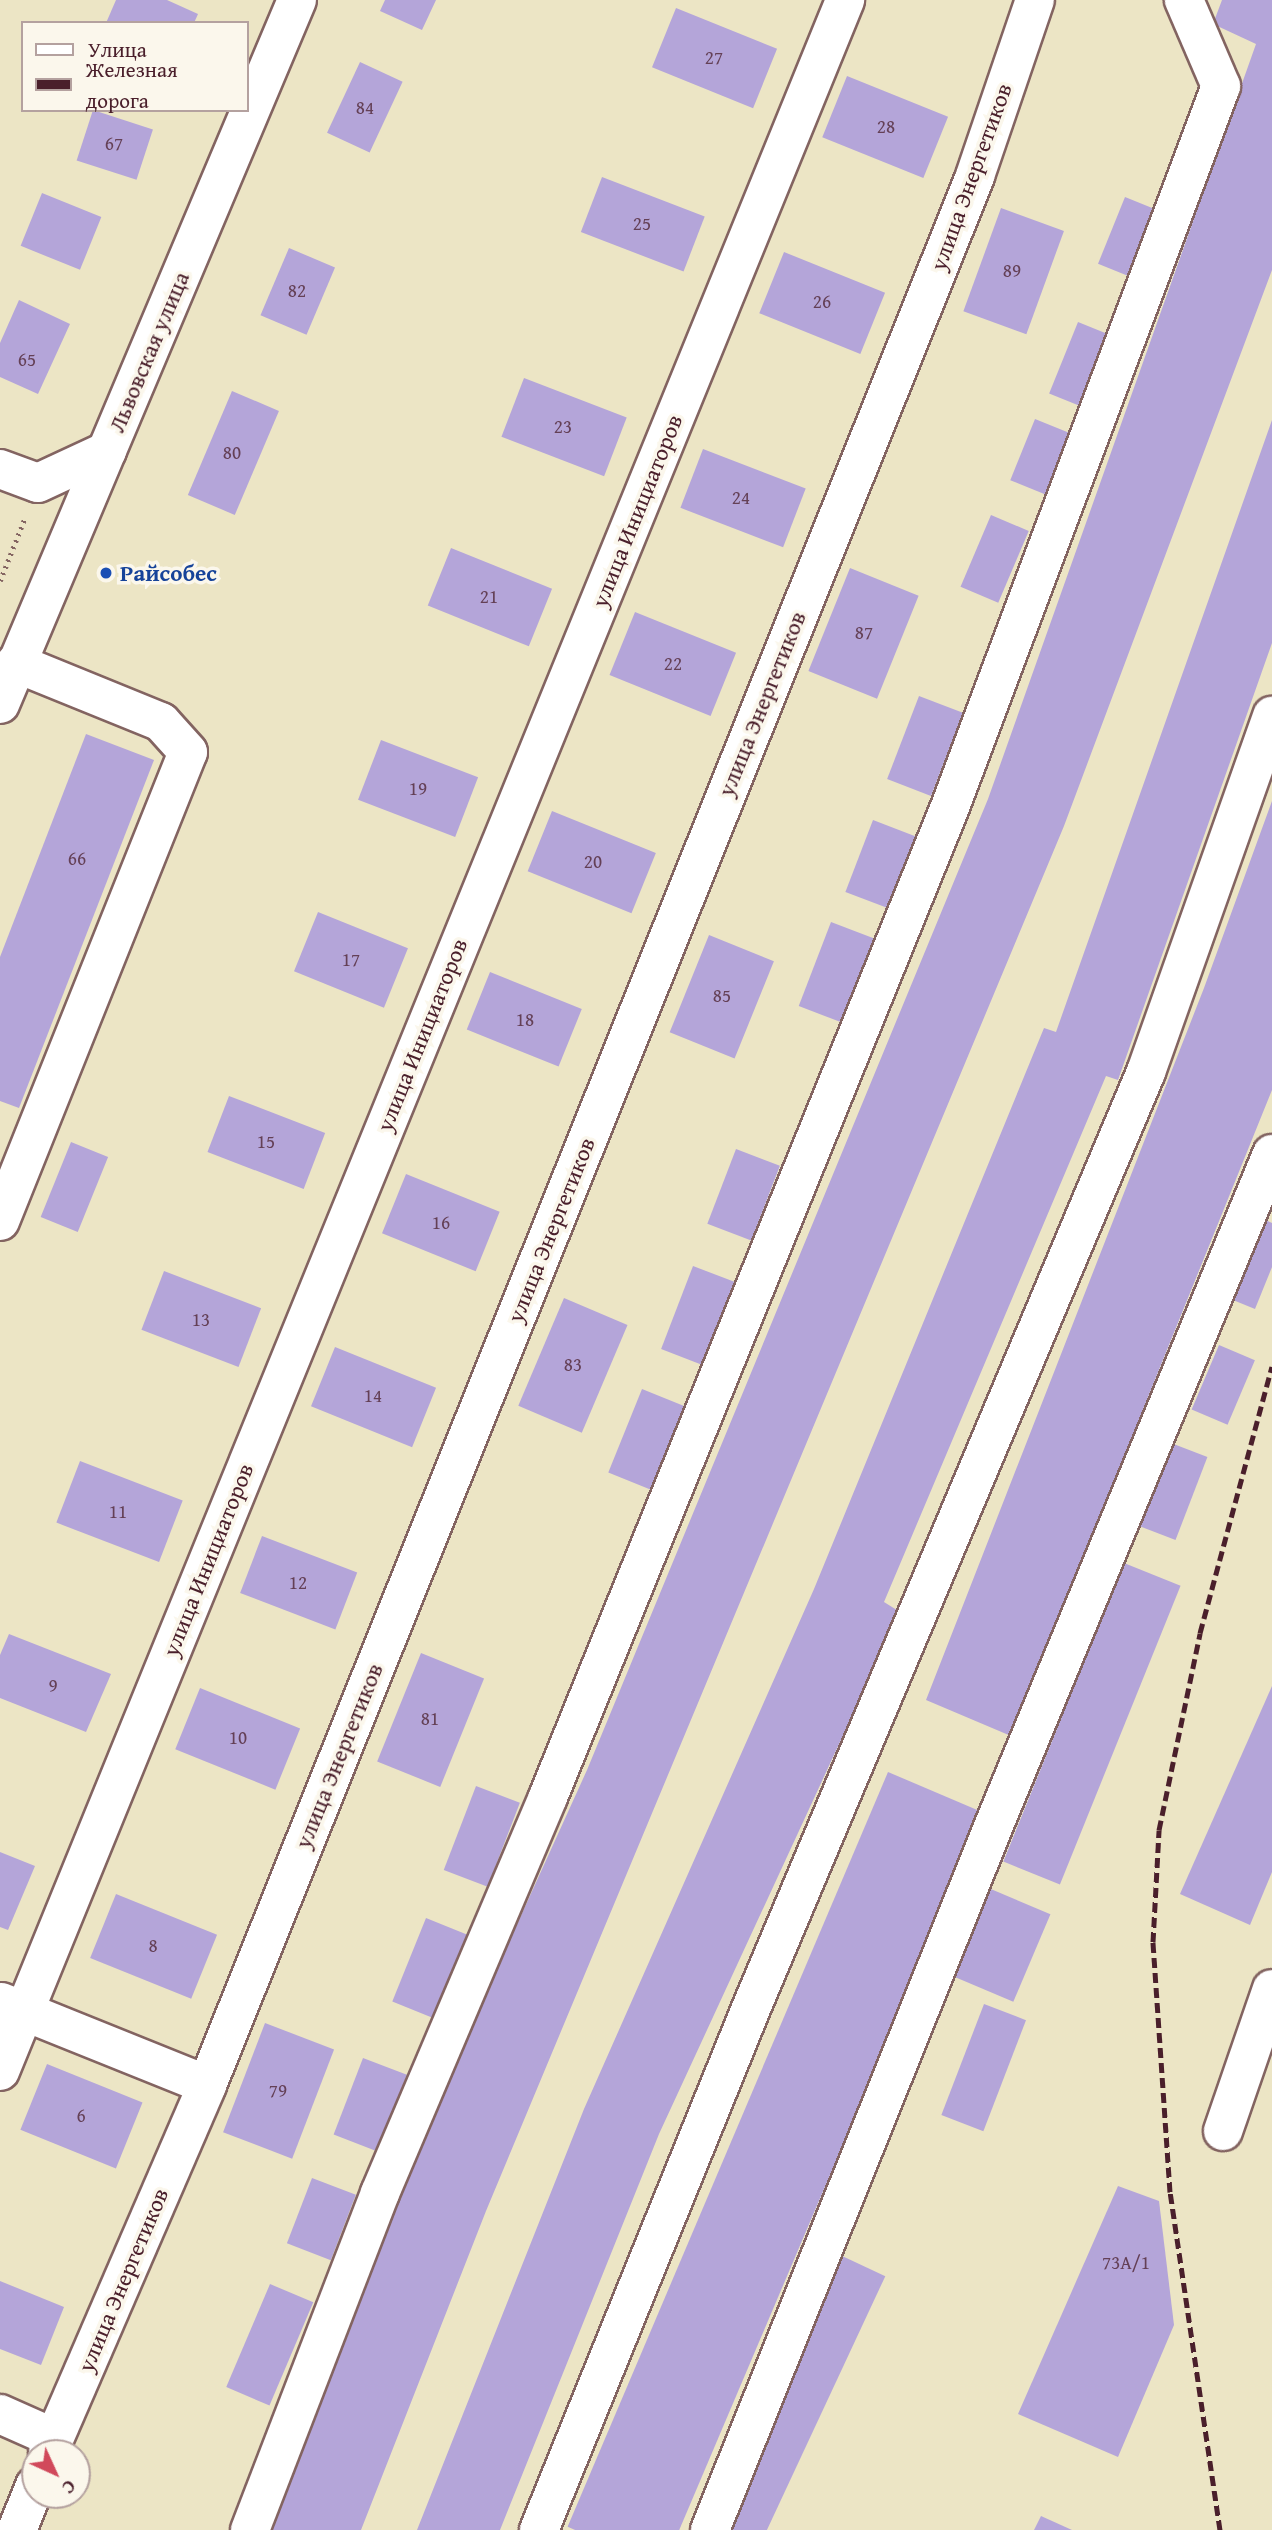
<!DOCTYPE html>
<html>
<head>
<meta charset="utf-8">
<style>
  body { margin:0 }
  #map { position:relative; width:1272px; height:2530px; overflow:hidden; background:#ece5c5; font-family:"Gentium Book Plus",serif }
  div>[style] { position:absolute }
  [style*='--x'] { left:calc(var(--x)*1px); top:calc(var(--y)*1px); width:calc(var(--w)*1px); rotate:calc(var(--a)*1deg) }
  .building>* { inset:0; background:#b4a5d9; transform-origin:0 0 }
  .path>* { height:4.5px; margin-top:-2.25px; transform-origin:0; background:repeating-linear-gradient(90deg,#836461 0 2px,transparent 0 7px) }
  .roads { filter:drop-shadow(2px 0 #836461) drop-shadow(-2px 0 #836461) drop-shadow(0 2px #836461) drop-shadow(0 -2px #836461) }
  .minor>* { height:38px; margin:-19px; padding:0 19px; transform-origin:19px; border-radius:19px; background:#fff }
  .rail>* { height:5px; margin-top:-2.5px; transform-origin:0; background:repeating-linear-gradient(90deg,#4a1f2b 0 10px,transparent 0 15px) }
  .dots>* { width:19px; height:19px; translate:-50% -50%; box-sizing:border-box; border:4px solid #fbf7ec; border-radius:50% }
  span { translate:-50% -50%; white-space:nowrap; text-align:center; line-height:1.15; -webkit-text-stroke:7px #fbf7ec; paint-order:stroke }
  .number-label { font-size:19px; color:#644056 }
  .number-label span { -webkit-text-stroke-width:0 }
  .street-label { font-size:23px; color:#4a1f2b }
  .transit-label { font-size:23px; color:#164399; font-weight:700 }
  .left { translate:0 -50%; text-align:left }
  .legend { position:absolute; left:21px; top:21px; width:228px; height:91px; box-sizing:border-box; background:#fbf7ec; border:2px solid #b4a19f; margin:0; padding:9px 12px; list-style:none; font-size:21px; color:#4a1f2b }
  .legend li { display:flex; align-items:center; gap:14px; height:35px }
  .legend b { width:35px; border:2px solid #b4a19f }
  .north { position:absolute; left:21px; top:2439px; width:70px; height:70px; box-sizing:border-box; background:#fbf7ec; border:2px solid #b4a19f; border-radius:50%; rotate:135deg; font-size:19px; font-weight:700; line-height:28px; text-align:center; color:#4a1f2b }
  .north::after { content:''; display:block; margin:auto; width:24px; height:32px; background:#d1495b; clip-path:polygon(50% 0,100% 100%,50% 72%,0 100%) }
</style>
</head>
<body>
<div id="map">
  <div class="building">
    <i style="clip-path:polygon(116px 0,167px 0,198px 14px,194px 23px,106px 23px)"></i>
    <i style="clip-path:polygon(385px 0,436px 0,422px 30px,380px 11px)"></i>
    <i style="clip-path:polygon(1222px 0,1272px 0,1272px 270px,1064px 826px,486px 2211px,361px 2530px,268px 2530px,402px 2178px,587px 1770px,988px 799px,1256px 44px,1213px 24px)"></i>
    <i style="left:676px;top:8px;width:109px;height:64px;rotate:22deg"></i>
    <i style="left:360px;top:62px;width:47px;height:78px;rotate:25deg"></i>
    <i style="left:847px;top:76px;width:109px;height:66px;rotate:22deg"></i>
    <i style="left:93px;top:110px;width:63px;height:53px;rotate:18deg"></i>
    <i style="left:602px;top:177px;width:110px;height:59px;rotate:21deg"></i>
    <i style="left:42px;top:193px;width:64px;height:57px;rotate:22deg"></i>
    <i style="left:1125px;top:197px;width:38px;height:72px;rotate:22deg"></i>
    <i style="left:1001px;top:208px;width:67px;height:110px;rotate:20deg"></i>
    <i style="left:289px;top:248px;width:50px;height:73px;rotate:23deg"></i>
    <i style="left:784px;top:252px;width:109px;height:66px;rotate:22deg"></i>
    <i style="clip-path:polygon(19px 300px,70px 324px,38px 394px,0 377px,0 343px)"></i>
    <i style="left:1078px;top:322px;width:38px;height:77px;rotate:22deg"></i>
    <i style="left:524px;top:378px;width:110px;height:63px;rotate:21deg"></i>
    <i style="left:232px;top:391px;width:51px;height:113px;rotate:23deg"></i>
    <i style="left:1035px;top:419px;width:38px;height:66px;rotate:22deg"></i>
    <i style="clip-path:polygon(1272px 420px,1272px 643px,1118px 1080px,1106px 1076px,884px 1602px,900px 1612px,659px 2134px,500px 2530px,417px 2530px,584px 2109px,814px 1589px,1044px 1028px,1056px 1032px)"></i>
    <i style="left:703px;top:449px;width:110px;height:63px;rotate:21deg"></i>
    <i style="left:991px;top:515px;width:41px;height:78px;rotate:23deg"></i>
    <i style="left:451px;top:548px;width:109px;height:62px;rotate:22deg"></i>
    <i style="left:850px;top:568px;width:74px;height:111px;rotate:22deg"></i>
    <i style="left:635px;top:612px;width:109px;height:68px;rotate:22deg"></i>
    <i style="left:919px;top:696px;width:47px;height:89px;rotate:21deg"></i>
    <i style="clip-path:polygon(86px 734px,154px 760px,19px 1108px,0 1101px,0 957px)"></i>
    <i style="left:381px;top:740px;width:104px;height:64px;rotate:21deg"></i>
    <i style="clip-path:polygon(1272px 801px,1272px 1090px,1011px 1736px,926px 1700px,1204px 988px)"></i>
    <i style="left:552px;top:811px;width:112px;height:65px;rotate:22deg"></i>
    <i style="left:873px;top:820px;width:48px;height:77px;rotate:21deg"></i>
    <i style="left:318px;top:912px;width:97px;height:64px;rotate:22deg"></i>
    <i style="left:831px;top:922px;width:47px;height:90px;rotate:21deg"></i>
    <i style="left:709px;top:935px;width:70px;height:105px;rotate:22deg"></i>
    <i style="left:490px;top:972px;width:99px;height:62px;rotate:22deg"></i>
    <i style="left:229px;top:1096px;width:103px;height:60px;rotate:21deg"></i>
    <i style="left:71px;top:1142px;width:40px;height:81px;rotate:22deg"></i>
    <i style="left:736px;top:1149px;width:47px;height:80px;rotate:21deg"></i>
    <i style="left:406px;top:1174px;width:101px;height:64px;rotate:22deg"></i>
    <i style="clip-path:polygon(1261px 1218px,1272px 1223px,1272px 1267px,1255px 1309px,1228px 1298px)"></i>
    <i style="left:693px;top:1266px;width:47px;height:89px;rotate:21deg"></i>
    <i style="left:164px;top:1271px;width:104px;height:63px;rotate:21deg"></i>
    <i style="left:564px;top:1298px;width:69px;height:117px;rotate:23deg"></i>
    <i style="left:1219px;top:1345px;width:39px;height:70px;rotate:23deg"></i>
    <i style="left:335px;top:1347px;width:109px;height:64px;rotate:22deg"></i>
    <i style="left:642px;top:1389px;width:46px;height:90px;rotate:22deg"></i>
    <i style="left:1171px;top:1443px;width:39px;height:89px;rotate:21deg"></i>
    <i style="left:80px;top:1461px;width:110px;height:66px;rotate:21deg"></i>
    <i style="left:262px;top:1536px;width:102px;height:61px;rotate:21deg"></i>
    <i style="left:1124px;top:1563px;width:61px;height:322px;rotate:22deg"></i>
    <i style="clip-path:polygon(9px 1634px,111px 1674px,86px 1732px,0 1698px,0 1655px)"></i>
    <i style="left:421px;top:1653px;width:68px;height:117px;rotate:22deg"></i>
    <i style="clip-path:polygon(1272px 1686px,1272px 1872px,1250px 1925px,1180px 1894px)"></i>
    <i style="left:200px;top:1688px;width:108px;height:66px;rotate:22deg"></i>
    <i style="left:888px;top:1772px;width:104px;height:820px;rotate:23deg"></i>
    <i style="left:476px;top:1786px;width:47px;height:90px;rotate:21deg"></i>
    <i style="clip-path:polygon(0 1852px,35px 1866px,8px 1930px,0 1927px)"></i>
    <i style="left:986px;top:1887px;width:70px;height:95px;rotate:23deg"></i>
    <i style="left:116px;top:1894px;width:109px;height:69px;rotate:22deg"></i>
    <i style="left:426px;top:1918px;width:46px;height:90px;rotate:22deg"></i>
    <i style="left:984px;top:2004px;width:45px;height:119px;rotate:21deg"></i>
    <i style="left:265px;top:2023px;width:74px;height:117px;rotate:21deg"></i>
    <i style="left:363px;top:2058px;width:47px;height:82px;rotate:21deg"></i>
    <i style="left:47px;top:2064px;width:103px;height:71px;rotate:22deg"></i>
    <i style="left:312px;top:2178px;width:47px;height:70px;rotate:21deg"></i>
    <i style="clip-path:polygon(1118px 2186px,1159px 2201px,1174px 2325px,1118px 2457px,1018px 2414px)"></i>
    <i style="left:840px;top:2255px;width:50px;height:295px;rotate:25deg"></i>
    <i style="clip-path:polygon(0 2281px,64px 2307px,41px 2365px,0 2349px)"></i>
    <i style="left:270px;top:2284px;width:47px;height:112px;rotate:23deg"></i>
    <i style="clip-path:polygon(1041px 2516px,1072px 2530px,1034px 2530px)"></i>
  </div>
  <div class="path">
    <i style="--x:0;--y:581;--w:66;--a:-68.5"></i>
  </div>
  <div class="roads">
    <div class="minor">
      <i style="--x:0;--y:469;--w:40;--a:20.2"></i>
      <i style="--x:38;--y:483;--w:76;--a:-24.9"></i>
      <i style="--x:0;--y:704;--w:764;--a:-67.13"></i>
      <i style="--x:0;--y:1221;--w:505;--a:-68.16"></i>
      <i style="--x:188;--y:752;--w:40;--a:-132"></i>
      <i style="--x:161;--y:722;--w:157;--a:-157.9"></i>
      <i style="--x:1;--y:2002;--w:222;--a:21.9"></i>
      <i style="--x:0;--y:2071;--w:2237;--a:-67.8"></i>
      <i style="--x:1223;--y:2131;--w:150;--a:-71"></i>
      <i style="--x:0;--y:2414;--w:59;--a:24"></i>
      <i style="--x:48;--y:2453;--w:401;--a:-66.6"></i>
      <i style="--x:207;--y:2085;--w:2058;--a:-68.08"></i>
      <i style="--x:975;--y:176;--w:186;--a:-71.2"></i>
      <i style="--x:17;--y:2530;--w:48;--a:-67.8"></i>
      <i style="--x:250;--y:2530;--w:361;--a:-68.9"></i>
      <i style="--x:380;--y:2193;--w:430;--a:-67"></i>
      <i style="--x:548;--y:1797;--w:1069;--a:-67.9"></i>
      <i style="--x:950;--y:807;--w:770;--a:-69.4"></i>
      <i style="--x:1221;--y:86;--w:94;--a:-113.3"></i>
      <i style="--x:539;--y:2530;--w:566;--a:-67.88"></i>
      <i style="--x:752;--y:2006;--w:1014;--a:-67.13"></i>
      <i style="--x:1146;--y:1072;--w:378;--a:-70.5"></i>
      <i style="--x:710;--y:2530;--w:765;--a:-68.06"></i>
      <i style="--x:996;--y:1820;--w:721;--a:-67.49"></i>
    </div>
  </div>
  <div class="rail">
    <i style="--x:1220;--y:2530;--w:342;--a:-98.4"></i>
    <i style="--x:1170;--y:2192;--w:251;--a:-93.9"></i>
    <i style="--x:1153;--y:1942;--w:112;--a:-86.9"></i>
    <i style="--x:1159;--y:1830;--w:201;--a:-78.2"></i>
    <i style="--x:1200;--y:1633;--w:276;--a:-74.9"></i>
  </div>
  <div class="dots">
    <i style="left:106px;top:573px;background:#1a4fb4"></i>
  </div>
  <div class="number-label">
    <span style="left:714px;top:58px">27</span>
    <span style="left:365px;top:108px">84</span>
    <span style="left:886px;top:127px">28</span>
    <span style="left:114px;top:144px">67</span>
    <span style="left:642px;top:224px">25</span>
    <span style="left:1012px;top:271px">89</span>
    <span style="left:297px;top:291px">82</span>
    <span style="left:822px;top:302px">26</span>
    <span style="left:27px;top:360px">65</span>
    <span style="left:563px;top:427px">23</span>
    <span style="left:232px;top:453px">80</span>
    <span style="left:741px;top:498px">24</span>
    <span style="left:489px;top:597px">21</span>
    <span style="left:864px;top:633px">87</span>
    <span style="left:673px;top:664px">22</span>
    <span style="left:418px;top:789px">19</span>
    <span style="left:77px;top:859px">66</span>
    <span style="left:593px;top:862px">20</span>
    <span style="left:351px;top:960px">17</span>
    <span style="left:722px;top:996px">85</span>
    <span style="left:525px;top:1020px">18</span>
    <span style="left:266px;top:1142px">15</span>
    <span style="left:441px;top:1223px">16</span>
    <span style="left:201px;top:1320px">13</span>
    <span style="left:573px;top:1365px">83</span>
    <span style="left:373px;top:1396px">14</span>
    <span style="left:118px;top:1512px">11</span>
    <span style="left:298px;top:1583px">12</span>
    <span style="left:53px;top:1686px">9</span>
    <span style="left:430px;top:1719px">81</span>
    <span style="left:238px;top:1738px">10</span>
    <span style="left:153px;top:1946px">8</span>
    <span style="left:278px;top:2091px">79</span>
    <span style="left:81px;top:2116px">6</span>
    <span style="left:1126px;top:2263px">73А/1</span>
  </div>
  <div class="street-label">
    <span style="left:971px;top:177px;rotate:-70deg">улица Энергетиков</span>
    <span style="left:149px;top:352px;rotate:-67deg">Львовская улица</span>
    <span style="left:637px;top:511px;rotate:-68deg">улица Инициаторов</span>
    <span style="left:762px;top:704px;rotate:-68deg">улица Энергетиков</span>
    <span style="left:422px;top:1035px;rotate:-68deg">улица Инициаторов</span>
    <span style="left:551px;top:1230px;rotate:-68deg">улица Энергетиков</span>
    <span style="left:208px;top:1560px;rotate:-68deg">улица Инициаторов</span>
    <span style="left:339px;top:1756px;rotate:-68deg">улица Энергетиков</span>
    <span style="left:123px;top:2280px;rotate:-67deg">улица Энергетиков</span>
  </div>
  <div class="transit-label">
    <span class="left" style="left:120px;top:573px">Райсобес</span>
  </div>
  <ul class="legend">
  <li><b style="height:9px;background:#fff"></b>Улица</li>
  <li><b style="height:9px;background:#4a1f2b"></b>Железная дорога</li>
  </ul>
  <div class="north">С</div>
</div>
</body>
</html>
